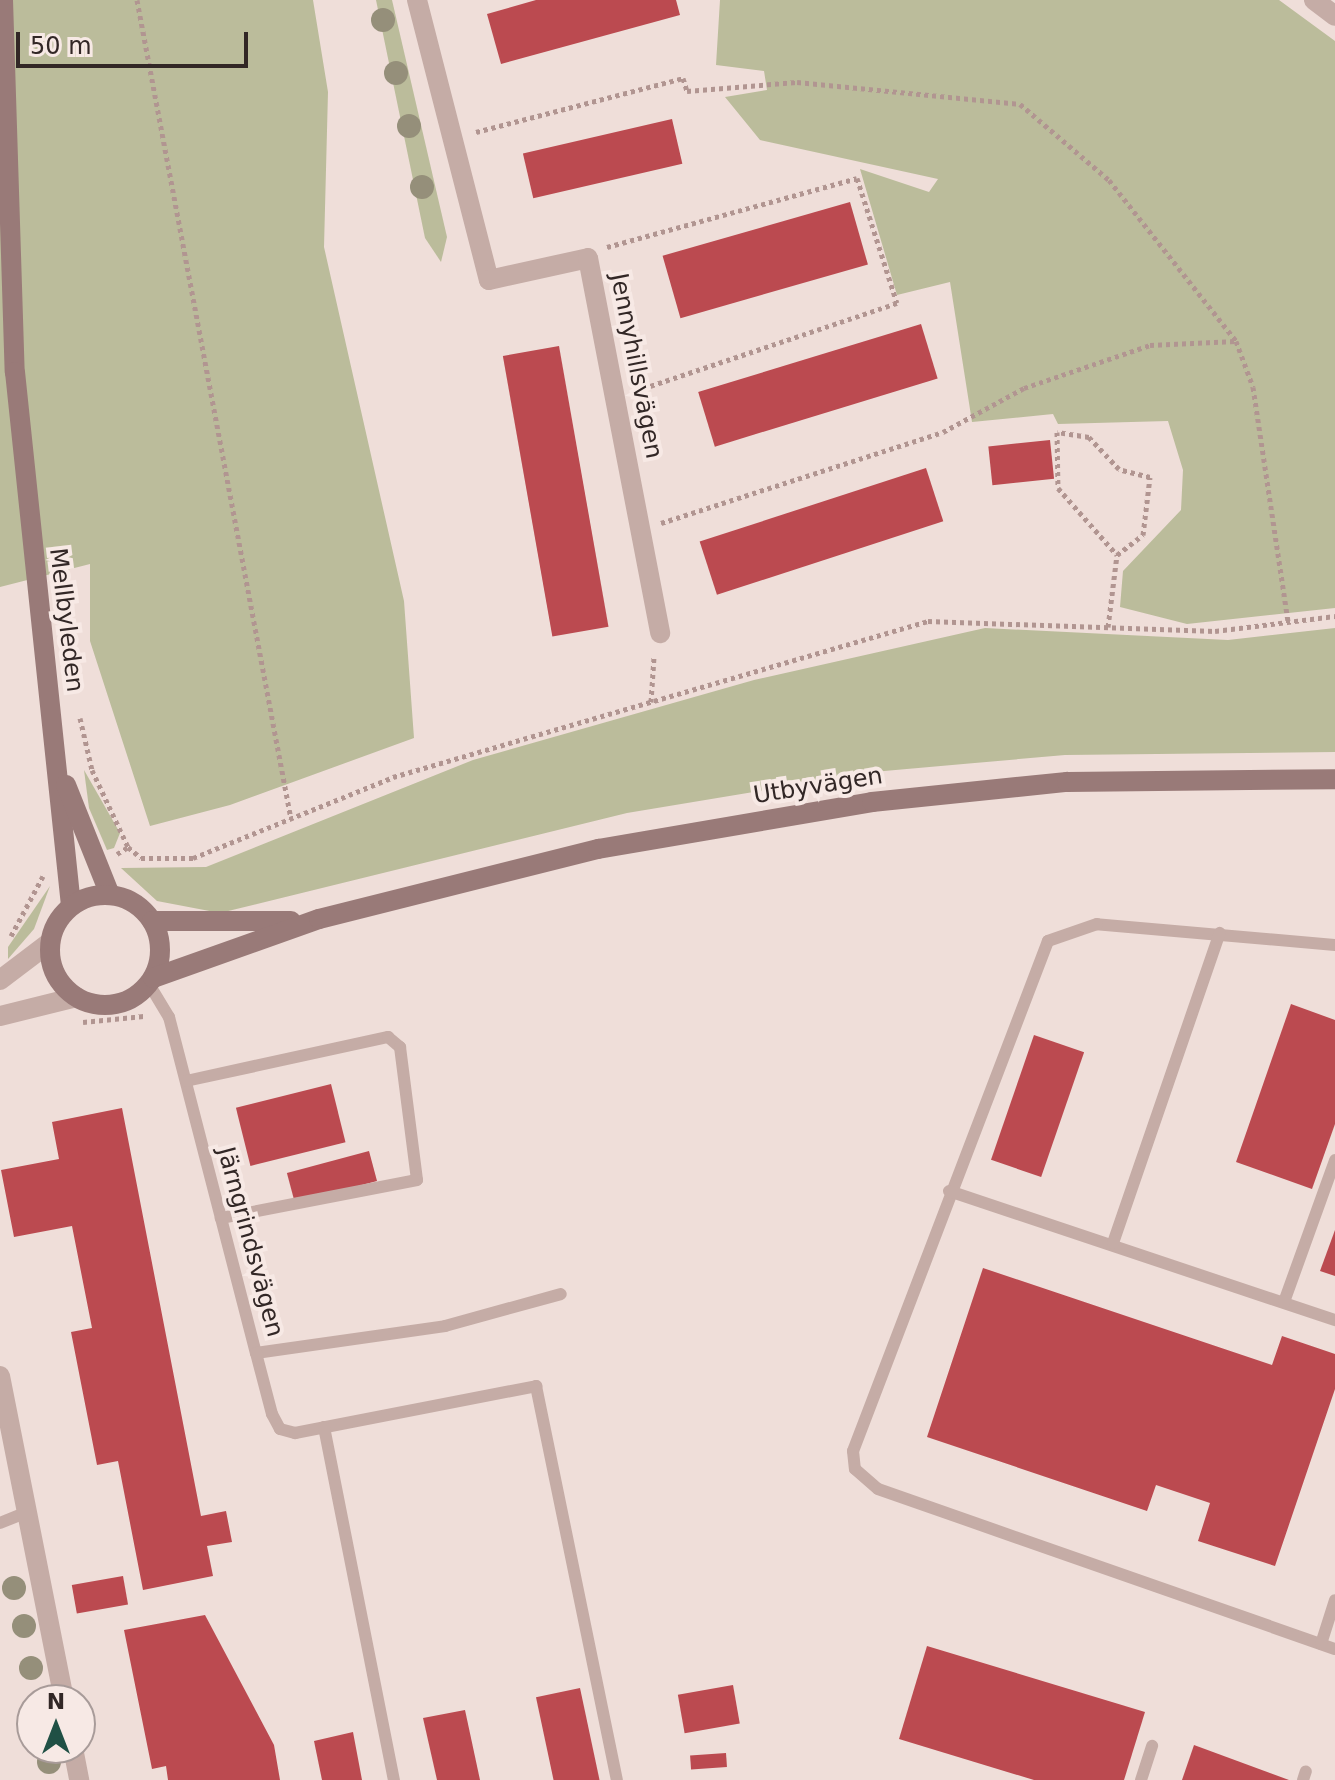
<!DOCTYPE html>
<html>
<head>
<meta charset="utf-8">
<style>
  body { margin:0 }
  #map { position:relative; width:1335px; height:1780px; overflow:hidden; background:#efded9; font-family:"DejaVu Sans",sans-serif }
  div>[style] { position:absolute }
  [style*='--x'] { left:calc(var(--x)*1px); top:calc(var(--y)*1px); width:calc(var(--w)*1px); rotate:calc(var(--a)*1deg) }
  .green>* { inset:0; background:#bbbc9b }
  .building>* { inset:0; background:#bb4a50; transform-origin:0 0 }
  .path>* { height:5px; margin-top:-2.5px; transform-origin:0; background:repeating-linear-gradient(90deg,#b19591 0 4px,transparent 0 8px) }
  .service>* { height:12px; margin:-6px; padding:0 6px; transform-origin:6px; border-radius:6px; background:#c5aca6 }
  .minor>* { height:20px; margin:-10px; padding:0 10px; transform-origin:10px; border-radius:10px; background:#c5aca6 }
  .tertiary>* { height:20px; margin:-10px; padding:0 10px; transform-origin:10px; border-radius:10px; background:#c5aca6 }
  .secondary>* { height:20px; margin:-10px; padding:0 10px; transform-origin:10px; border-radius:10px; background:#997a78 }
  .secondary>.ring { margin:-10px; padding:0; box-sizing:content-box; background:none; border:20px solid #997a78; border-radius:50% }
  .trees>* { width:24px; height:24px; margin:-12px; border-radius:50%; background:#958f7a }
  span { translate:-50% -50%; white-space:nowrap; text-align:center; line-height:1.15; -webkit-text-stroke:8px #f7e9e5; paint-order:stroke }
  .street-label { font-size:24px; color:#322726 }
  .north { position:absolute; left:16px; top:1684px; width:80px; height:80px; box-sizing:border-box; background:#f7e9e5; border:2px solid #a89b99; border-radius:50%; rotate:0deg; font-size:22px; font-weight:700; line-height:32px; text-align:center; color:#322726 }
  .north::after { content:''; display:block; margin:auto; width:28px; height:36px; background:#205045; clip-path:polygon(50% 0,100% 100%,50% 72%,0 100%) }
  .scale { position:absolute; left:16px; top:32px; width:232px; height:36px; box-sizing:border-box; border:4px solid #322726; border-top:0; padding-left:10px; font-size:24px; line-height:28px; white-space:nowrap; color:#322726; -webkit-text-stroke:6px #f7e9e5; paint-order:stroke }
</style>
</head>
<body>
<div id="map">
  <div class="green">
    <i style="clip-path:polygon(0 0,313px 0,328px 92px,324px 247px,404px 601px,414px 738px,230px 805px,150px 826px,90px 641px,90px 564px,0 587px)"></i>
    <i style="clip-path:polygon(376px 0,392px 0,447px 237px,441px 262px,425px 238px)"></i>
    <i style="clip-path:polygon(720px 0,1279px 0,1335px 41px,1335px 608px,1187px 624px,1120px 607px,1123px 571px,1181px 510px,1183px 470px,1168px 421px,1058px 424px,1053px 414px,972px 422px,950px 282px,897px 295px,860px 169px,929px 192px,938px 179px,760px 140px,725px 97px,767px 90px,764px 71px,716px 65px)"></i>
    <i style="clip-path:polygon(985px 628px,1228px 640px,1335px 628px,1335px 752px,1065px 755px,873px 772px,627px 813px,220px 913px,157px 901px,121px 868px,206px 867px,473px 760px,754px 680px)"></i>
    <i style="clip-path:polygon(84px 770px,120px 833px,114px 848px,107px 850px,89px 808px)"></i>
    <i style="clip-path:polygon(50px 886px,34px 929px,8px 959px,8px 947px)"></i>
  </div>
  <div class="building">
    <i style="clip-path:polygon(536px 0,676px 0,680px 15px,501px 64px,487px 14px)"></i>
    <i style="left:672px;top:119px;width:46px;height:153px;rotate:77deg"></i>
    <i style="left:850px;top:202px;width:65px;height:195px;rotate:74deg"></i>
    <i style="left:921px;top:324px;width:57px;height:233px;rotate:73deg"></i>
    <i style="left:559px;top:346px;width:285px;height:57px;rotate:80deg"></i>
    <i style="left:1050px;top:440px;width:39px;height:62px;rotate:84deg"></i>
    <i style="left:926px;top:468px;width:56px;height:238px;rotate:72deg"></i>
    <i style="clip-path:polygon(1291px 1004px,1335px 1020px,1335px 1124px,1312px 1189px,1236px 1162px)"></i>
    <i style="left:1034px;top:1035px;width:53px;height:132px;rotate:19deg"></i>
    <i style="left:331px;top:1084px;width:60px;height:98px;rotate:76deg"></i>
    <i style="clip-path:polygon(122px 1108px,201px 1516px,226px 1511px,232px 1542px,207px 1546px,213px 1576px,143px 1590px,118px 1461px,97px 1465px,71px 1332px,92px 1328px,72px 1226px,14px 1237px,1px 1170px,59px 1159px,52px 1122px)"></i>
    <i style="left:369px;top:1151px;width:31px;height:85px;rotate:75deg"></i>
    <i style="clip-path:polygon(1335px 1230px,1335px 1276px,1320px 1271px)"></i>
    <i style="clip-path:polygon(983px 1268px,1272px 1365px,1282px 1336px,1335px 1354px,1335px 1389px,1275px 1566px,1198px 1541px,1210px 1503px,1156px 1485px,1147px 1511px,927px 1437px)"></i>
    <i style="left:123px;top:1576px;width:29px;height:52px;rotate:80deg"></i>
    <i style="clip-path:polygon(205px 1615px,274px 1745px,280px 1780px,168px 1780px,166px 1766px,152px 1769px,124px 1630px)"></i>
    <i style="clip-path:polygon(927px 1646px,1145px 1712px,1124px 1780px,1034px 1780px,899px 1739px)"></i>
    <i style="left:733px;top:1685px;width:39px;height:56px;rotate:80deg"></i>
    <i style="left:580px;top:1688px;width:94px;height:45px;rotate:78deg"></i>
    <i style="clip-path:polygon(465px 1710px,480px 1780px,437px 1780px,423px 1718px)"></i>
    <i style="clip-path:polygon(353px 1732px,362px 1780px,322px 1780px,314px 1741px)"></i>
    <i style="clip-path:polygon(1194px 1745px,1289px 1780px,1182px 1780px)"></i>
    <i style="left:726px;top:1753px;width:14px;height:36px;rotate:86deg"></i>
  </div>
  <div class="path">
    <i style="--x:137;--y:0;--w:833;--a:79.35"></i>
    <i style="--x:476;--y:132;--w:214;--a:-14.6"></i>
    <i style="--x:683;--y:78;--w:14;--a:73"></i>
    <i style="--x:687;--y:91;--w:110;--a:-4.7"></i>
    <i style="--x:797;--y:82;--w:224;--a:5.6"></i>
    <i style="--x:1020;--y:104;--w:117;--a:40.5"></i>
    <i style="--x:1109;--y:180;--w:205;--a:51.7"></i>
    <i style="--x:607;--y:247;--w:259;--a:-15.4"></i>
    <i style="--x:857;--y:178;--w:131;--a:72.3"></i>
    <i style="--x:897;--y:303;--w:275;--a:161.4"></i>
    <i style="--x:661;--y:523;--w:296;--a:-17.9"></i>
    <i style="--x:943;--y:432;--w:92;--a:-28.5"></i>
    <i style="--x:1024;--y:388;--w:133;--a:-18.8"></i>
    <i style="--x:1150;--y:345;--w:86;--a:-2.7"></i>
    <i style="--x:1236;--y:341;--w:49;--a:69.7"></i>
    <i style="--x:1253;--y:387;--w:238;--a:81.5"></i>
    <i style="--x:1108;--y:627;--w:73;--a:-82.9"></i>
    <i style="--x:1117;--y:555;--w:33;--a:-38"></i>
    <i style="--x:1143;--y:535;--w:58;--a:-83.1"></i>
    <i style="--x:1150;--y:477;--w:32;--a:-166"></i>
    <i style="--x:1119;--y:469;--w:44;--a:-133.2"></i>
    <i style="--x:1089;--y:437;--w:32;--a:-171"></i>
    <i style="--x:1057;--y:432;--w:56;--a:89"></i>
    <i style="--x:1058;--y:488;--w:89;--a:48.6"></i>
    <i style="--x:651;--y:702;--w:45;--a:-86.2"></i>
    <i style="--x:80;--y:718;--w:53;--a:77"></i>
    <i style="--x:92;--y:770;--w:85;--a:64.9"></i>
    <i style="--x:117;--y:854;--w:13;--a:-32"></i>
    <i style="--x:128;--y:847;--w:17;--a:40"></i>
    <i style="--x:141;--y:858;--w:52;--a:0"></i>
    <i style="--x:193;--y:858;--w:216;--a:-22"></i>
    <i style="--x:393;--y:777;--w:557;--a:-16.26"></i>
    <i style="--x:928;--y:621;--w:287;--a:2"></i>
    <i style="--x:1215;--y:631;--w:121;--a:-7.1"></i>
    <i style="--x:11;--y:936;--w:68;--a:-61.9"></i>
    <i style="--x:83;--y:1022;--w:61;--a:-5.6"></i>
  </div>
  <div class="service">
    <i style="--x:1335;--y:945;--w:239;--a:-175"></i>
    <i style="--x:1097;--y:924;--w:52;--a:160.9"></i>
    <i style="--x:1048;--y:941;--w:546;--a:110.92"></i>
    <i style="--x:853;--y:1451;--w:18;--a:84"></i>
    <i style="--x:855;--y:1469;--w:30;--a:41"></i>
    <i style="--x:878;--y:1489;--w:484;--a:19.3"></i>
    <i style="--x:149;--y:984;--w:39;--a:59"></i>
    <i style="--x:169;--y:1017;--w:347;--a:75.5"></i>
    <i style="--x:256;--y:1353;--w:191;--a:-8.1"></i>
    <i style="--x:445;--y:1326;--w:120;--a:-15.4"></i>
    <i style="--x:186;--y:1081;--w:207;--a:-12.3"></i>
    <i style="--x:388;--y:1037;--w:16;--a:40"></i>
    <i style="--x:400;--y:1047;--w:134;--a:82.7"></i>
    <i style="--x:417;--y:1180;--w:200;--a:169"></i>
    <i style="--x:949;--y:1191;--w:407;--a:18.5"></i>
    <i style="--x:1113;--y:1243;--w:328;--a:-71"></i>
    <i style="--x:1284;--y:1302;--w:151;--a:-70.2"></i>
    <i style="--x:256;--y:1353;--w:63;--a:75.3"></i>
    <i style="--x:272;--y:1414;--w:17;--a:62"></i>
    <i style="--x:280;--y:1429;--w:16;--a:15"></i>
    <i style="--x:295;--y:1433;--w:246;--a:-11"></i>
    <i style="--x:536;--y:1386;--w:402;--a:78.4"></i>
    <i style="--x:324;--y:1427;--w:360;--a:78.8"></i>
    <i style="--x:0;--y:1523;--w:29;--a:-22"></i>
    <i style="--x:1321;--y:1644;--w:46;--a:-72.3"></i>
    <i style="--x:1141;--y:1780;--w:36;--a:-72"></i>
    <i style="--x:1303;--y:1780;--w:9;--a:-72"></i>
  </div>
  <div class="minor">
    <i style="--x:417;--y:0;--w:289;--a:75.6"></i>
    <i style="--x:489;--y:280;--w:101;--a:-12.5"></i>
    <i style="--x:588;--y:258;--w:382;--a:79.1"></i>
    <i style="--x:1314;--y:0;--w:26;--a:37"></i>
    <i style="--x:0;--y:1376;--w:330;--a:78.8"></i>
    <i style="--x:73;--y:1748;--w:33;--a:79"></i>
  </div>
  <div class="tertiary">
    <i style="--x:0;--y:980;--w:63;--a:-37.2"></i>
    <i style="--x:0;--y:1016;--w:79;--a:-13.9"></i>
  </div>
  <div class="secondary">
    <i style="--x:3;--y:0;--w:372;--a:88.2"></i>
    <i style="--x:15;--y:372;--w:537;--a:84.01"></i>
    <i style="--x:66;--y:785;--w:118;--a:68.2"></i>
    <i class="ring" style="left:50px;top:895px;width:90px;height:90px"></i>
    <i style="--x:152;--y:921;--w:139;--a:0"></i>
    <i style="--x:153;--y:978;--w:176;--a:-19.6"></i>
    <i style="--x:319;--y:919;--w:288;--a:-14.1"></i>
    <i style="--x:598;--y:849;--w:278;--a:-9.7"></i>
    <i style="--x:872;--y:802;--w:196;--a:-5.9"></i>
    <i style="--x:1067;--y:782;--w:268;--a:-0.6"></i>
  </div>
  <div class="trees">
    <i style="left:383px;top:20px"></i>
    <i style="left:396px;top:73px"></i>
    <i style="left:409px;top:126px"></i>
    <i style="left:422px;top:187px"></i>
    <i style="left:14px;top:1588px"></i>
    <i style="left:24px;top:1626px"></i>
    <i style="left:31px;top:1668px"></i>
    <i style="left:49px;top:1762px"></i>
  </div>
  <div class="street-label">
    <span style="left:636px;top:366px;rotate:79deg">Jennyhillsvägen</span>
    <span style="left:66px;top:620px;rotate:83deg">Mellbyleden</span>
    <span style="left:818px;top:786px;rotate:-9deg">Utbyvägen</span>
    <span style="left:250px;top:1242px;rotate:75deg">Järngrindsvägen</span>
  </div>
  <div class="north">N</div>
  <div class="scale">50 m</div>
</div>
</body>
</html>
